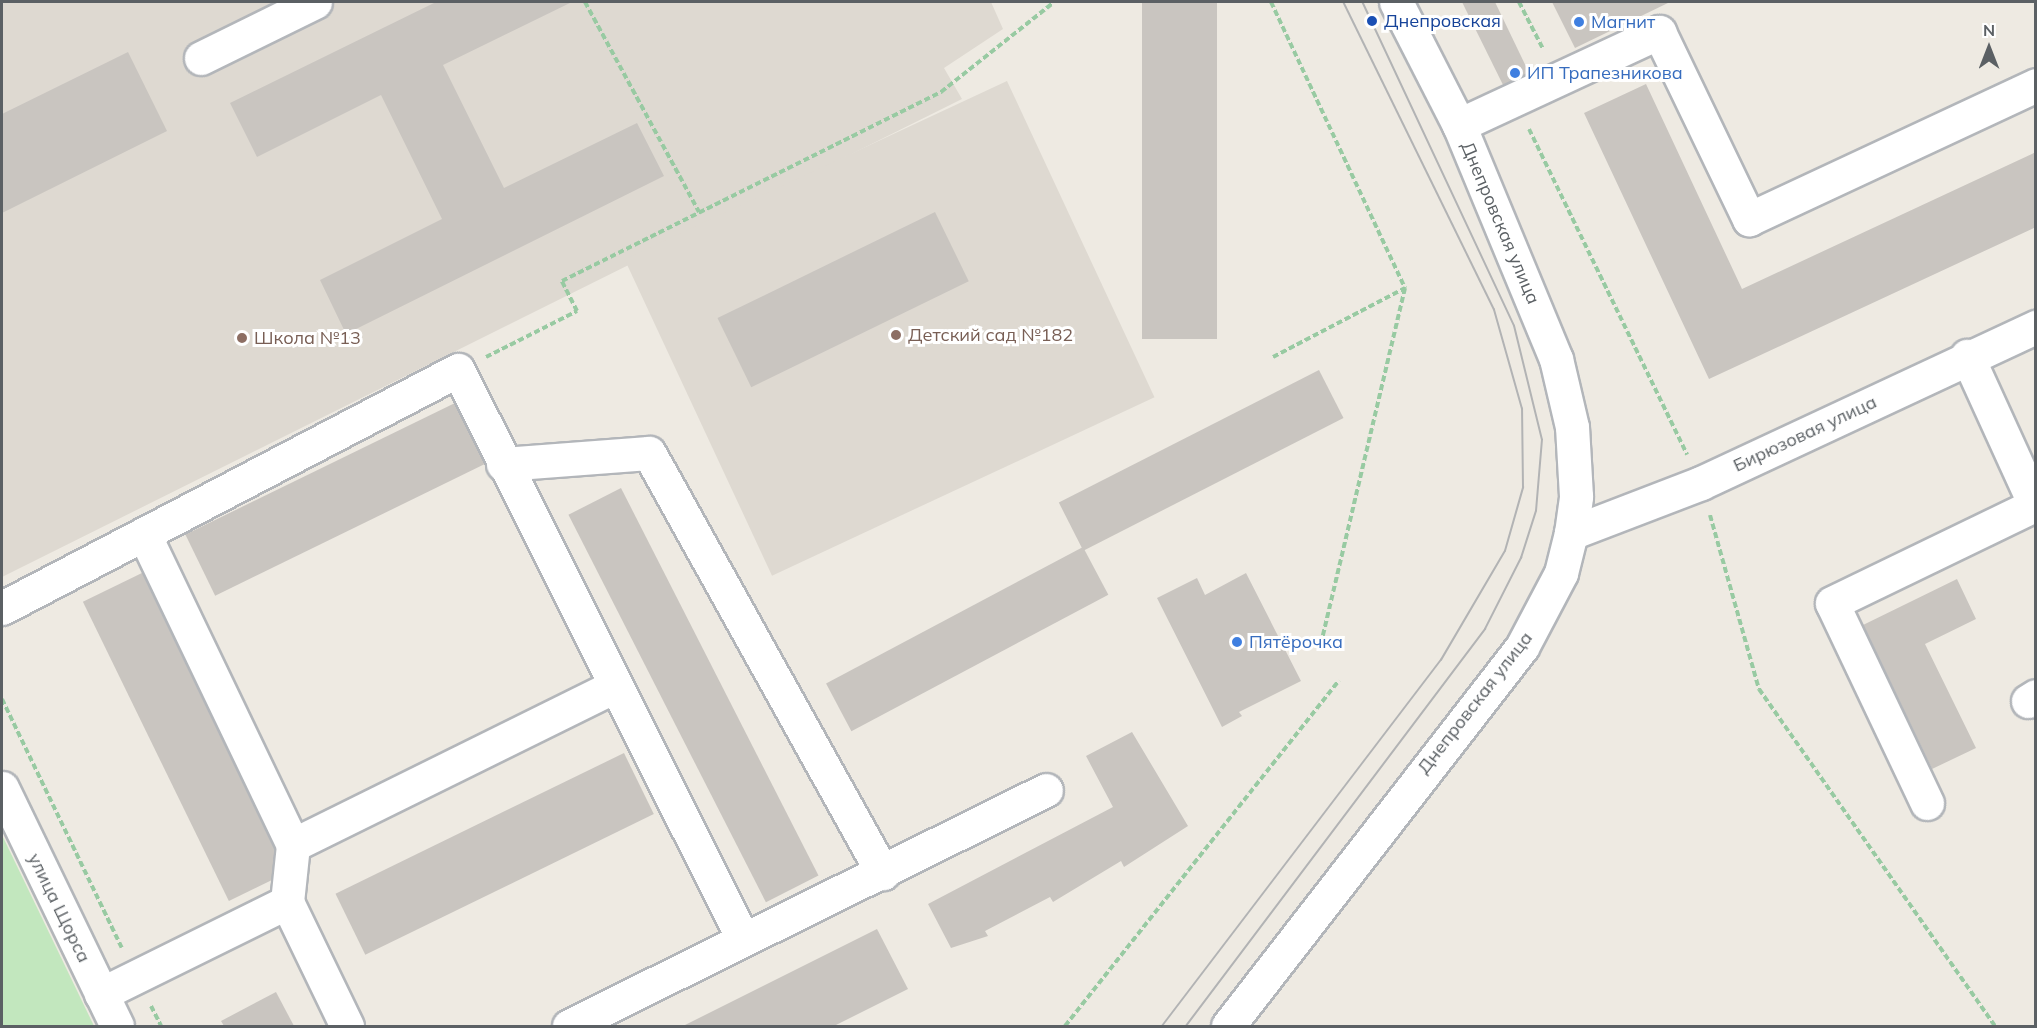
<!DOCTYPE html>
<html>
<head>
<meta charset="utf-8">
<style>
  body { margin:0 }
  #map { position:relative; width:2037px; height:1028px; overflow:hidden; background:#eeeae2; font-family:Mulish,sans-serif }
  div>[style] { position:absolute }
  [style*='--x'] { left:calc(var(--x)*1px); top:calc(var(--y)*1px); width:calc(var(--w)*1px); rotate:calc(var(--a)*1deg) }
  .education>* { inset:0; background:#ded9d1; transform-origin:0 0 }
  .green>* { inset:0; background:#c2e7be }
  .building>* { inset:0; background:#c9c5c0; transform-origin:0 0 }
  .path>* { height:4px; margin-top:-2px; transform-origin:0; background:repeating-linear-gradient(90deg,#98caa2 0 6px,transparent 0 9px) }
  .roads { filter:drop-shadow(2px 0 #b3b6ba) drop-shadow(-2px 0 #b3b6ba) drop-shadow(0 2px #b3b6ba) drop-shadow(0 -2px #b3b6ba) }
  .minor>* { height:33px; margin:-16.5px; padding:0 16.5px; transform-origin:16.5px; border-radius:16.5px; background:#fff }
  .tram>* { height:1.5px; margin:-0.75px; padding:0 0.75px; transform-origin:0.75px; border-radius:0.75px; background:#b2b3b4 }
  .dots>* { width:16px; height:16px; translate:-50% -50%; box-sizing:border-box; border:3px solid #fff; border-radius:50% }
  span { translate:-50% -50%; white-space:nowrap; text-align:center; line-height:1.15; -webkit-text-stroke:6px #fff; paint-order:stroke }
  .transit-label { font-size:18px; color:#164399 }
  .left { translate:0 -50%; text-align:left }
  .shop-label { font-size:18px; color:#366cbe }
  .street-label { font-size:18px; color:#5b6064 }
  .education-label { font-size:18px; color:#785e54 }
  .frame { position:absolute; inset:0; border:3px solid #5b6064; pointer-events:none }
  .north { position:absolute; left:1959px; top:18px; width:60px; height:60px; -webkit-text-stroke:4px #fff; paint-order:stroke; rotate:0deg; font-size:16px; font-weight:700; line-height:24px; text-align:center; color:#5b6064 }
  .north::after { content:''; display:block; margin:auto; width:21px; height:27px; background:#5b6064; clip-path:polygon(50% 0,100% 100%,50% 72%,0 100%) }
</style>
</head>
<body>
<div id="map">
  <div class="education">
    <i style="clip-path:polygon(2px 2px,991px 2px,1003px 29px,944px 68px,962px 99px,2px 577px)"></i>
    <i style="left:1007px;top:81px;width:349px;height:422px;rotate:65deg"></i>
  </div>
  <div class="green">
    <i style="clip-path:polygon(2px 835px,94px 1026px,2px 1026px)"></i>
  </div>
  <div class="building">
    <i style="clip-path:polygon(436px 2px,572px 2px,443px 65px,504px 188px,637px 123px,664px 176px,346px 334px,320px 280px,442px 219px,381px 95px,257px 157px,230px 103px)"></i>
    <i style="left:1142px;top:2px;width:75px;height:337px"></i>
    <i style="clip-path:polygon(1462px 2px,1495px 2px,1532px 79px,1506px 91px)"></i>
    <i style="clip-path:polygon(1552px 2px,1670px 2px,1575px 48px)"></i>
    <i style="clip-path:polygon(128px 52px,167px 131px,2px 213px,2px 114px)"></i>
    <i style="clip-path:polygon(1646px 84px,1742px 289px,2036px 152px,2036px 227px,1709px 379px,1584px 113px)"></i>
    <i style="left:935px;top:212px;width:77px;height:242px;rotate:64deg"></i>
    <i style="left:1319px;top:370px;width:54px;height:292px;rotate:63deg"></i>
    <i style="left:455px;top:403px;width:68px;height:300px;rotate:64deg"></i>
    <i style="left:621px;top:488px;width:435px;height:59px;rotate:63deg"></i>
    <i style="left:1083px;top:547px;width:54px;height:291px;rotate:62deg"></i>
    <i style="left:144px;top:572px;width:333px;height:68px;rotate:64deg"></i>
    <i style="clip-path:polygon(1246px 573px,1301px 681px,1239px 712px,1242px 716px,1222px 727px,1157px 598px,1197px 578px,1205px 595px)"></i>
    <i style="clip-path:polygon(1957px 579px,1976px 619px,1925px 644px,1976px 748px,1932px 769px,1863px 625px)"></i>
    <i style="clip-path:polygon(1132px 732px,1188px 826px,1124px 867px,1121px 861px,1053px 902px,1050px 897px,985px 931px,988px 936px,951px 948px,928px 904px,1113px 807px,1086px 756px)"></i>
    <i style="left:624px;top:753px;width:68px;height:321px;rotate:64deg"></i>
    <i style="clip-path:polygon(877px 929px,908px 989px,834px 1026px,683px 1026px)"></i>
    <i style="clip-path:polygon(276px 992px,294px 1026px,224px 1026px,221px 1021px)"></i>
  </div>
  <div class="path">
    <i style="--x:585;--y:2;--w:239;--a:61.5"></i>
    <i style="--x:1271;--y:2;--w:316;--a:64.9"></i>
    <i style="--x:1405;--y:288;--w:366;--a:103.3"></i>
    <i style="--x:1519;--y:2;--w:53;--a:62.9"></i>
    <i style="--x:1529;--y:129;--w:362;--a:64.1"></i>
    <i style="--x:486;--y:357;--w:102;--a:-26.8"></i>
    <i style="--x:577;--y:311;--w:34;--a:-117"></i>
    <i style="--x:562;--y:281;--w:424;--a:-26.5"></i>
    <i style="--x:941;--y:92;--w:144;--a:-38.5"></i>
    <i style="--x:1273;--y:357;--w:149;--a:-27.6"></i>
    <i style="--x:1710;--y:515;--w:181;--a:74.3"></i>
    <i style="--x:1759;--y:689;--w:411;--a:55"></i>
    <i style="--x:2;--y:699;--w:276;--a:64.3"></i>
    <i style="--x:151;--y:1006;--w:22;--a:63"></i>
    <i style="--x:1065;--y:1026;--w:441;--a:-51.6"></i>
  </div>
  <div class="roads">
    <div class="minor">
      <i style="--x:201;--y:58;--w:127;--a:-26.2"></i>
      <i style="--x:1459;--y:125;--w:221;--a:-24.9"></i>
      <i style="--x:1659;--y:32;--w:208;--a:64.3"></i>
      <i style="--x:1749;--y:219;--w:317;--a:-25"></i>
      <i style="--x:503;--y:464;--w:146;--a:-4.3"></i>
      <i style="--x:649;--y:453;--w:481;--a:60.9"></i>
      <i style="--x:1571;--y:533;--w:139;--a:-21"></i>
      <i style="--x:1701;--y:483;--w:370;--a:-25"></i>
      <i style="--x:144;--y:534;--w:345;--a:64.4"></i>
      <i style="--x:293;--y:845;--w:359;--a:-26.3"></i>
      <i style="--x:2;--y:608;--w:514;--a:-27.56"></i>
      <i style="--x:458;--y:370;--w:636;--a:63.39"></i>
      <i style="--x:2028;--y:701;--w:9;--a:-32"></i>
      <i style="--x:2;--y:788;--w:264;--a:64.2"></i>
      <i style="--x:1927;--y:803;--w:221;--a:-115.4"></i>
      <i style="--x:1832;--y:603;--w:225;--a:-25.8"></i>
      <i style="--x:2035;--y:505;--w:164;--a:-114.5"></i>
      <i style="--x:293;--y:845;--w:57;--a:96"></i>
      <i style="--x:287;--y:902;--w:138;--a:64.2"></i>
      <i style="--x:101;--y:994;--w:208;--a:-26.3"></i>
      <i style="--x:569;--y:1026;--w:532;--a:-26.32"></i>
      <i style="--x:1228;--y:1026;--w:480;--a:-52.2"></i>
      <i style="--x:1522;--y:647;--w:84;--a:-62.2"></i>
      <i style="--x:1561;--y:573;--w:41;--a:-76"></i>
      <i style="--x:1571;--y:533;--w:37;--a:-82"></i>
      <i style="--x:1576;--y:496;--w:69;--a:-93.3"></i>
      <i style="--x:1572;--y:427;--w:70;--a:-103.2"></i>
      <i style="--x:1556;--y:359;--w:253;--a:-112.5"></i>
      <i style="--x:1459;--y:125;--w:138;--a:-117.1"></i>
    </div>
  </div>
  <div class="tram">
    <i style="--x:1162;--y:1026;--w:460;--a:-52.7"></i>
    <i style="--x:1441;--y:660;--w:126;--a:-59.6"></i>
    <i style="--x:1505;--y:551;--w:66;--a:-74.1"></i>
    <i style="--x:1523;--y:488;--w:79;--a:-90.7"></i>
    <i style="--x:1522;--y:409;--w:103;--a:-105.8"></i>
    <i style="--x:1494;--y:310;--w:343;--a:-116.1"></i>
    <i style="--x:1186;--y:1026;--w:497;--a:-53"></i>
    <i style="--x:1485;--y:629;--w:80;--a:-63.1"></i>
    <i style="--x:1521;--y:558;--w:49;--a:-72.3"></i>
    <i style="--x:1536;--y:511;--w:71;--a:-85.2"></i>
    <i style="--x:1542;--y:440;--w:117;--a:-103.8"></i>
    <i style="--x:1514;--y:326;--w:358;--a:-115.1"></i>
  </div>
  <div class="dots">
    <i style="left:1372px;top:21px;background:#1a4fb4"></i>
    <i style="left:1579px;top:22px;background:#3f7fe0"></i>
    <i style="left:1515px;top:73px;background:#3f7fe0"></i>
    <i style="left:896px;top:335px;background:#8d6e63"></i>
    <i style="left:242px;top:338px;background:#8d6e63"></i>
    <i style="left:1237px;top:642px;background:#3f7fe0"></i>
  </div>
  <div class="transit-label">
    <span class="left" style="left:1384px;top:21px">Днепровская</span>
  </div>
  <div class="shop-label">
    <span class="left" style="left:1591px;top:22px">Магнит</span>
    <span class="left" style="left:1527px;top:73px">ИП Трапезникова</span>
    <span class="left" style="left:1249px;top:642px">Пятёрочка</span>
  </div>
  <div class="street-label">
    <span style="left:1500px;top:223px;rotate:67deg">Днепровская улица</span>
    <span style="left:1805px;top:434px;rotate:-25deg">Бирюзовая улица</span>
    <span style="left:1475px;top:703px;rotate:-52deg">Днепровская улица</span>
    <span style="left:59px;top:908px;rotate:64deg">улица Щорса</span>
  </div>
  <div class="education-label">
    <span class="left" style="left:908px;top:335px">Детский сад №182</span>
    <span class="left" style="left:254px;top:338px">Школа №13</span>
  </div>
  <div class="frame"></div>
  <div class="north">N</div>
</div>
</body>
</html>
